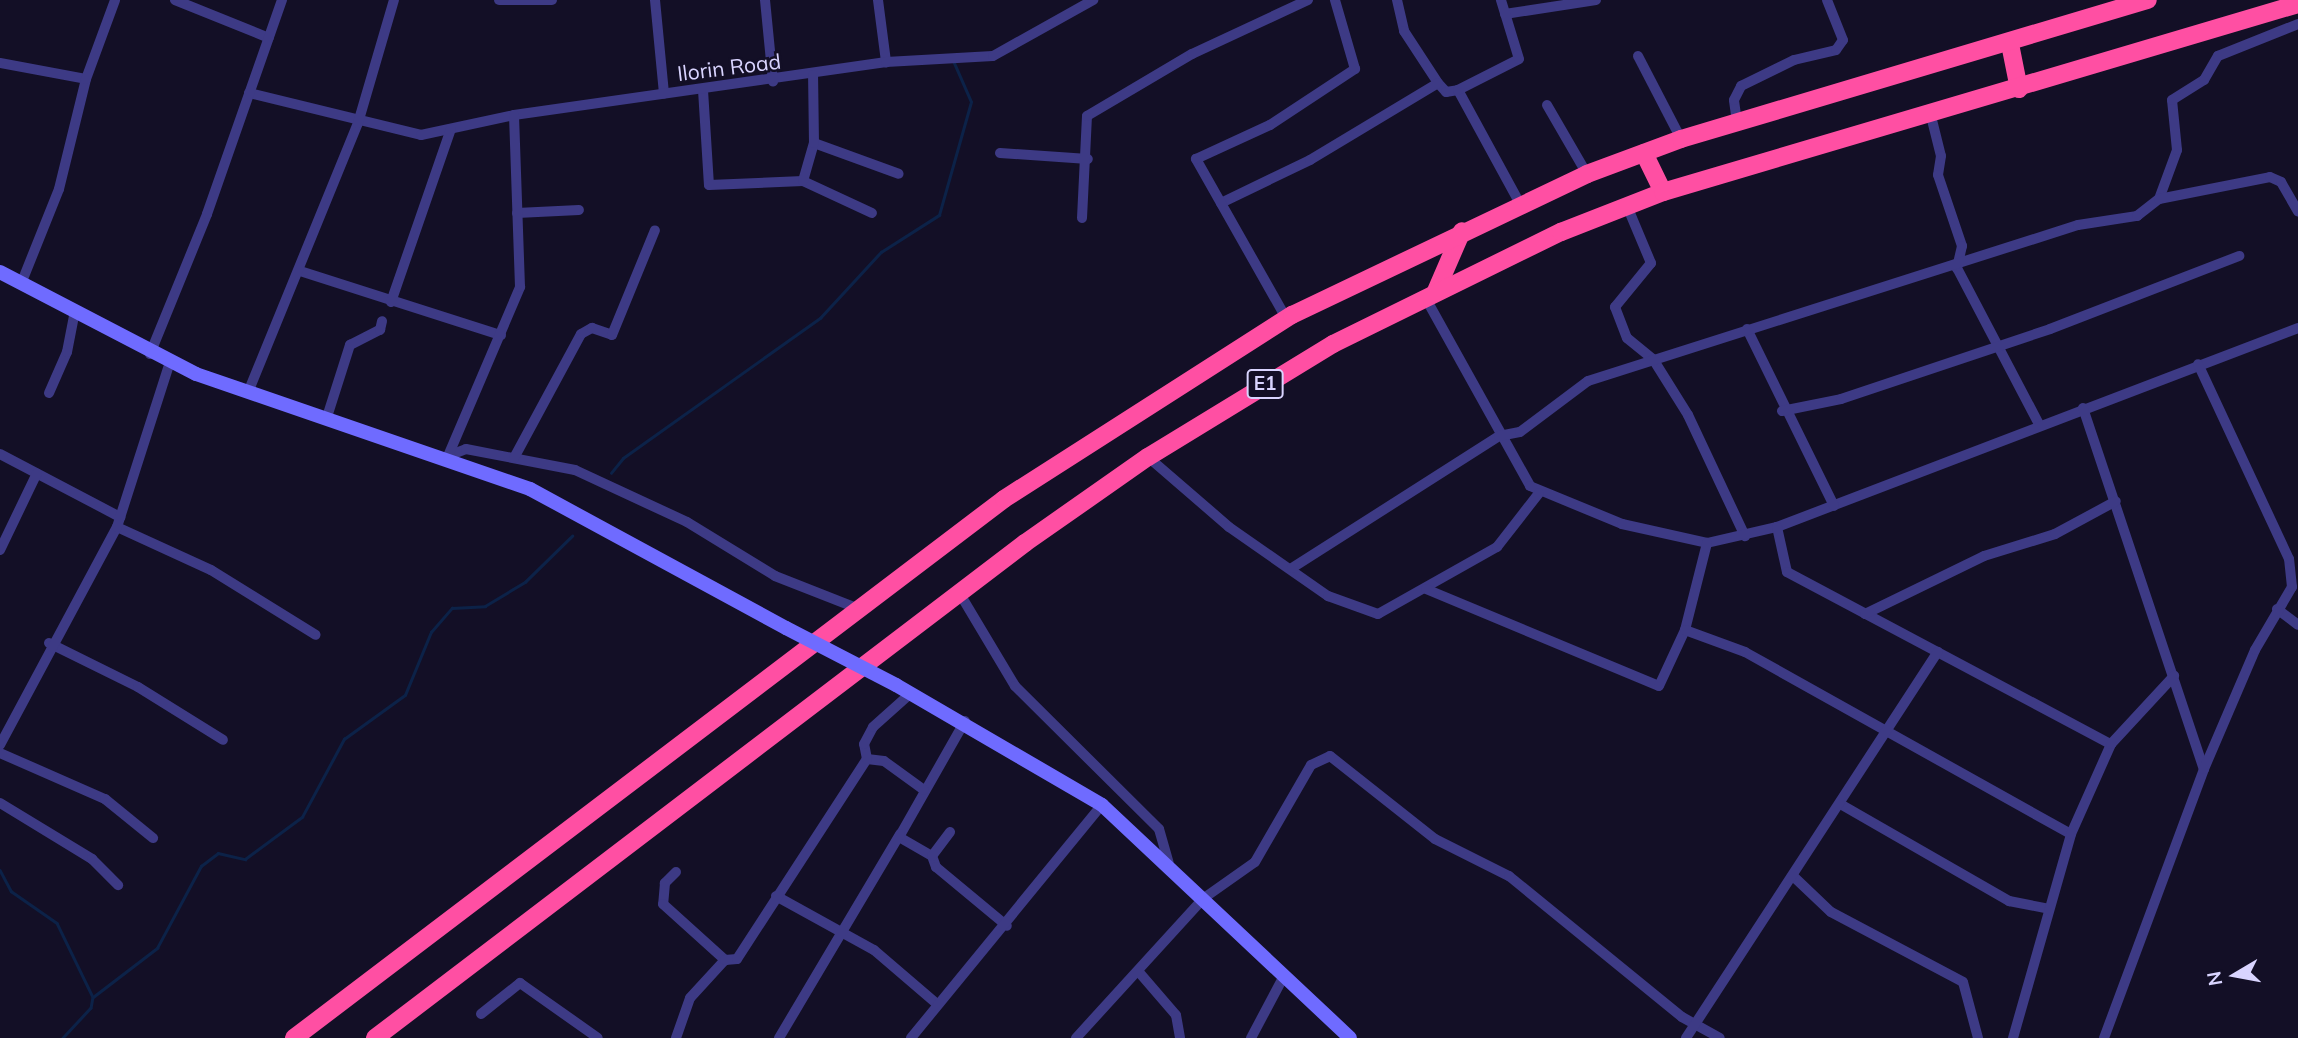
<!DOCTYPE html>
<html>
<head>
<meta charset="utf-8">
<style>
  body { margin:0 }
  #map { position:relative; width:2298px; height:1038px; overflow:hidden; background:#130f26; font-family:Mulish,sans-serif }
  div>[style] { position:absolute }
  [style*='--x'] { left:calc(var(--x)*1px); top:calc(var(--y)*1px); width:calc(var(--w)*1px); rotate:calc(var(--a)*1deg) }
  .stream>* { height:2.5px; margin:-1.25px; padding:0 1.25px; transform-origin:1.25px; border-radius:1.25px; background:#0c2248 }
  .minor>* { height:10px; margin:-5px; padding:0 5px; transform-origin:5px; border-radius:5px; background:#3d3a85 }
  .secondary>* { height:14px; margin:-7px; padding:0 7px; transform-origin:7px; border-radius:7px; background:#6f6bff }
  .motorway>* { height:18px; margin:-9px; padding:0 9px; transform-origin:9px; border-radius:9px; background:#ff4fa3 }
  .secondary-bridge>* { height:14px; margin:-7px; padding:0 7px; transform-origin:7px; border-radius:7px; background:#6f6bff }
  span { translate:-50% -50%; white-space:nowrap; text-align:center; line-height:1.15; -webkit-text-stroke:5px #130f26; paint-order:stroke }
  .shield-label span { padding:2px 5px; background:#130f26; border:2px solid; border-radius:5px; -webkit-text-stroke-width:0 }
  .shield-label { font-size:19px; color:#d9d4ff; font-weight:700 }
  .street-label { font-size:21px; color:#d9d4ff }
  .north { position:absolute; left:2200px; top:940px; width:70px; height:70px; -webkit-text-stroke:5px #130f26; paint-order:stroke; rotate:260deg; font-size:19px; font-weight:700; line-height:28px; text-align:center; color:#d9d4ff }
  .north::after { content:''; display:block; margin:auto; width:24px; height:32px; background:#d9d4ff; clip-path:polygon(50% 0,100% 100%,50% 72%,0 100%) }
</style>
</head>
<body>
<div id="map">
  <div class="stream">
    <i style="--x:611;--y:473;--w:19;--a:-51"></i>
    <i style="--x:623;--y:458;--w:242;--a:-35.4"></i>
    <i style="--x:820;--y:318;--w:90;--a:-47.3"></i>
    <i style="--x:881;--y:252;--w:69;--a:-32.5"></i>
    <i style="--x:939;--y:215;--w:117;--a:-74.2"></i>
    <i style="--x:971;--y:102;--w:43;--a:-113.6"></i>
    <i style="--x:0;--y:870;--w:24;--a:62"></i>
    <i style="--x:11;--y:891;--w:56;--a:34.8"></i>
    <i style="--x:57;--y:923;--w:82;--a:64.1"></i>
    <i style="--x:93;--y:997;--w:11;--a:100"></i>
    <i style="--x:91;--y:1008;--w:41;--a:133"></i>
    <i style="--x:93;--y:997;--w:81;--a:-37.4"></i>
    <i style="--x:157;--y:948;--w:93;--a:-61.8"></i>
    <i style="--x:201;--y:866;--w:21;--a:-37"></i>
    <i style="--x:218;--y:853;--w:28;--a:13"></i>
    <i style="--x:245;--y:859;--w:71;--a:-36.4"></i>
    <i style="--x:302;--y:817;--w:89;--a:-61.7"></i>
    <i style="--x:344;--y:739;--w:75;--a:-35.8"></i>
    <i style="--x:405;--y:695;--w:68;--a:-67.6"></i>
    <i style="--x:431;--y:632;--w:32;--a:-49"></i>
    <i style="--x:452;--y:608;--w:33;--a:-3"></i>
    <i style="--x:485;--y:606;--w:47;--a:-31"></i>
    <i style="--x:525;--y:582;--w:66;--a:-44.4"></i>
  </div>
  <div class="minor">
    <i style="--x:175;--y:0;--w:101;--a:22"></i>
    <i style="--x:499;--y:0;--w:53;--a:0"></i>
    <i style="--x:655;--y:0;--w:94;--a:84.5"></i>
    <i style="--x:765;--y:0;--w:82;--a:84.4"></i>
    <i style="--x:878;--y:0;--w:63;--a:82.6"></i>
    <i style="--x:1397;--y:0;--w:32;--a:77"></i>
    <i style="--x:1404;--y:31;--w:62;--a:56.8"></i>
    <i style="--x:1438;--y:83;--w:12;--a:48"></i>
    <i style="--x:1446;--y:92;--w:12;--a:-9"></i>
    <i style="--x:1458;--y:90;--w:128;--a:61.4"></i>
    <i style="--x:1505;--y:14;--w:92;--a:-8.7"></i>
    <i style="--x:1638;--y:56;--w:93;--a:62.6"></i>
    <i style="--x:0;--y:63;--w:87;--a:10.5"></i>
    <i style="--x:703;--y:90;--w:95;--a:86.4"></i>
    <i style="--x:709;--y:185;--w:94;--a:-2.4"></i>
    <i style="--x:803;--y:181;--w:76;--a:24.9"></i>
    <i style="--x:1458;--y:90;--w:68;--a:-26.9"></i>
    <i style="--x:1519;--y:59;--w:62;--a:-107"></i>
    <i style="--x:249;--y:93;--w:177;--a:13.7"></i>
    <i style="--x:421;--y:135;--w:95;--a:-12.1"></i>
    <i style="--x:514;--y:115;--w:376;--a:-8.1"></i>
    <i style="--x:886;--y:62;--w:107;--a:-3.2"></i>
    <i style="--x:993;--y:56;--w:115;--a:-29.2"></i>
    <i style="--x:1547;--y:105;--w:80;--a:59.9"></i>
    <i style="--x:1930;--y:112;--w:45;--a:76"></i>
    <i style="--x:1941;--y:156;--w:19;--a:99"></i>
    <i style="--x:1938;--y:175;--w:75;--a:71.3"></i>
    <i style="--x:1962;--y:246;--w:23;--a:103"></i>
    <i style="--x:1957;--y:268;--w:176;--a:62.3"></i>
    <i style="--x:1737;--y:122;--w:22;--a:-98"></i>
    <i style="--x:1734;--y:100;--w:16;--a:-63"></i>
    <i style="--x:1741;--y:86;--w:59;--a:-26.1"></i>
    <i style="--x:1794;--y:60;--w:43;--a:-13.4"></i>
    <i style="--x:1836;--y:50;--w:12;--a:-55"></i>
    <i style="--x:1843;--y:40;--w:43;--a:-111.8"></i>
    <i style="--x:814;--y:143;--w:90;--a:20"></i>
    <i style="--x:1000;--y:153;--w:88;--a:3.9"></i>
    <i style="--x:803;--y:181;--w:40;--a:-74"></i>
    <i style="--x:814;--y:143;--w:68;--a:-90.8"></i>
    <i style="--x:2159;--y:199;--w:52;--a:-69.8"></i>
    <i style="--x:2177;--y:150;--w:50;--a:-95.7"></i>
    <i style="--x:2172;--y:100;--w:38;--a:-32"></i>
    <i style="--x:2204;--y:80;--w:28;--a:-60"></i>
    <i style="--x:2218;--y:56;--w:86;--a:-21.8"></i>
    <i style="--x:1221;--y:203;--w:99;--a:-25.8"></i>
    <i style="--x:1310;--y:160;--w:149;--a:-31"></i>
    <i style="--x:1627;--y:206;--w:62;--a:67.2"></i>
    <i style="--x:1651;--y:263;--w:57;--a:129.3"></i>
    <i style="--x:1615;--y:307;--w:33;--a:69"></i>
    <i style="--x:1627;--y:338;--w:33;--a:39"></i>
    <i style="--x:1653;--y:359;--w:66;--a:58"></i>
    <i style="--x:1688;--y:415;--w:134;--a:64.8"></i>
    <i style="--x:517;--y:213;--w:62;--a:-2.8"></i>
    <i style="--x:1082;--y:218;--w:102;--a:-87.2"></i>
    <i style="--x:1087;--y:116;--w:122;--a:-30.6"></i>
    <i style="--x:1192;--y:54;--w:128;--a:-25"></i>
    <i style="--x:300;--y:271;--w:211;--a:17.7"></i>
    <i style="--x:21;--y:284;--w:102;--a:-68.2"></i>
    <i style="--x:59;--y:189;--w:113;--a:-76.2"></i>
    <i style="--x:86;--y:79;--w:84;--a:-69.8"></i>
    <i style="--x:1425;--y:297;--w:216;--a:60.9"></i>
    <i style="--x:1530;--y:486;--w:100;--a:22.4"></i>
    <i style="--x:1622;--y:524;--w:87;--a:12.6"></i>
    <i style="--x:1707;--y:543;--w:72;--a:-12.9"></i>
    <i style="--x:1777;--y:527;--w:558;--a:-20.9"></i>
    <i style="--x:391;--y:302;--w:183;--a:-70.9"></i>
    <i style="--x:1286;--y:318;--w:183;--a:-119.5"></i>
    <i style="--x:1196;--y:159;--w:81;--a:-24.7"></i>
    <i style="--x:1270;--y:125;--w:102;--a:-33.4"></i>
    <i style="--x:1355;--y:69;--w:72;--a:-106.2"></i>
    <i style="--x:1747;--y:329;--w:197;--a:63.8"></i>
    <i style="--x:150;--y:354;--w:151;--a:-67.8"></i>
    <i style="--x:207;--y:214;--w:227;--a:-70.7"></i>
    <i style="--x:249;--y:390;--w:288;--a:-67.8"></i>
    <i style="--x:358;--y:123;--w:128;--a:-73.7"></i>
    <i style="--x:49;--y:393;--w:45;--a:-66.3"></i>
    <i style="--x:67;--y:352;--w:42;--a:-79"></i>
    <i style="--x:2083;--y:408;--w:381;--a:71.5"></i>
    <i style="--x:1782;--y:411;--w:60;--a:-11.5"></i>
    <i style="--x:1841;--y:399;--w:220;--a:-18.5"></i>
    <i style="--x:2050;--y:329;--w:203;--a:-21.1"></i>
    <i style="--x:327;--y:417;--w:76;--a:-72.3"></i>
    <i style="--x:350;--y:345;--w:34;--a:-27"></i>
    <i style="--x:380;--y:330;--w:9;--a:-77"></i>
    <i style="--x:0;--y:454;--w:136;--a:27.7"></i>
    <i style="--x:448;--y:456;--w:19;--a:-21"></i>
    <i style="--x:466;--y:449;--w:111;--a:10.9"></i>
    <i style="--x:575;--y:470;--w:123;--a:24.9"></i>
    <i style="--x:687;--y:522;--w:103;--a:31.5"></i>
    <i style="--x:775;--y:576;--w:90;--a:21.4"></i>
    <i style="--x:448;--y:456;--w:184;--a:-66.9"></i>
    <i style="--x:520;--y:287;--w:172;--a:-92"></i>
    <i style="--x:1148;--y:457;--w:107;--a:40.8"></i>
    <i style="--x:1229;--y:527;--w:121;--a:34.9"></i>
    <i style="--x:1328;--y:596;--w:53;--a:19.8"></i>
    <i style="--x:1378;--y:614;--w:137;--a:-29.4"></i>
    <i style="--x:1497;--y:547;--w:68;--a:-52.1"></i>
    <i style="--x:514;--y:458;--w:141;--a:-61.6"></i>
    <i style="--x:581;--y:334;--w:13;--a:-29"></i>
    <i style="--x:592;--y:328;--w:21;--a:19"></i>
    <i style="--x:612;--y:335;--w:113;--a:-67.7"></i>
    <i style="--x:117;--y:527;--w:103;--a:24.6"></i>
    <i style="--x:211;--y:570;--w:123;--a:31.8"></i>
    <i style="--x:1777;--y:527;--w:46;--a:77.5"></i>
    <i style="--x:1787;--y:572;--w:367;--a:28"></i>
    <i style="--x:0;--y:550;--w:85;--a:-64.3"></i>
    <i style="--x:1292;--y:568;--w:246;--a:-32.5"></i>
    <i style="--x:1499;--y:436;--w:21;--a:-11"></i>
    <i style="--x:1520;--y:432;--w:85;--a:-36.9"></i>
    <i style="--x:1588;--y:381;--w:514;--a:-17.66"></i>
    <i style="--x:2078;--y:225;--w:60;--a:-8.7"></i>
    <i style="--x:2137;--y:216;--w:28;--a:-38"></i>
    <i style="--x:2159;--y:199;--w:113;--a:-11.2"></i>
    <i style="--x:2270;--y:177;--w:12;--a:24"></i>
    <i style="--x:2281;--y:182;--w:34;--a:60"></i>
    <i style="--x:1426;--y:589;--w:252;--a:22.6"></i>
    <i style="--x:1659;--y:686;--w:62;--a:-65.1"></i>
    <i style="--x:1685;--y:630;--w:90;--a:-75.8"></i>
    <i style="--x:960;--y:594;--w:107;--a:59.1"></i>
    <i style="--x:1015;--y:686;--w:203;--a:44.8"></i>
    <i style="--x:1159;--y:829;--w:35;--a:74"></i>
    <i style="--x:2277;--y:609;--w:26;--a:37"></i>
    <i style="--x:1865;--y:614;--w:132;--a:-26"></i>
    <i style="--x:1984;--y:556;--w:74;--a:-17.2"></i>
    <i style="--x:2055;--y:534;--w:69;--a:-28.4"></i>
    <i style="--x:1685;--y:630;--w:64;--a:20.1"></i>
    <i style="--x:1745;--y:652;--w:373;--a:29.2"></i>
    <i style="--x:49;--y:643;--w:99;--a:26.3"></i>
    <i style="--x:138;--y:687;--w:100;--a:31.9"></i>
    <i style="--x:965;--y:721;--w:133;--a:119.6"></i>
    <i style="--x:899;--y:837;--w:38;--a:30"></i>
    <i style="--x:932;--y:856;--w:12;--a:70"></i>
    <i style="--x:936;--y:867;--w:92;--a:39.7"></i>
    <i style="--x:0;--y:745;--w:247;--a:-61.8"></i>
    <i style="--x:117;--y:527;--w:173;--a:-72.2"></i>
    <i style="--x:0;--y:753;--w:115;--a:23.7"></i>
    <i style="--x:105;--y:799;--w:62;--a:39.1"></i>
    <i style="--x:867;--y:759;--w:17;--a:7"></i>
    <i style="--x:884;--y:761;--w:49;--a:35.9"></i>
    <i style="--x:0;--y:803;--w:108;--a:31.3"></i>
    <i style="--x:92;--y:859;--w:37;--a:45"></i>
    <i style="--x:1842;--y:805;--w:193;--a:29.9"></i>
    <i style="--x:2009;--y:901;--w:37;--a:11"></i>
    <i style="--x:932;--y:856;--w:30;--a:-53"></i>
    <i style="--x:676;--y:872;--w:16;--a:135"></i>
    <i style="--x:665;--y:883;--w:21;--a:95"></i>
    <i style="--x:663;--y:904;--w:84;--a:42.1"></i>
    <i style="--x:1793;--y:876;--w:52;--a:43.5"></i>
    <i style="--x:1831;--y:912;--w:149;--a:27.9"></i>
    <i style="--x:1963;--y:982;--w:58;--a:75"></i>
    <i style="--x:776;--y:896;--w:112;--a:28.9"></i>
    <i style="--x:874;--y:950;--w:83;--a:40.6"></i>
    <i style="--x:1138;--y:971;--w:58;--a:49.2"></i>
    <i style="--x:1176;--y:1015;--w:23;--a:80"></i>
    <i style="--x:481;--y:1014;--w:50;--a:-38.5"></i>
    <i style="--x:520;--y:983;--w:95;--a:35.2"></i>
    <i style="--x:676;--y:1038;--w:42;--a:-70.7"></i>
    <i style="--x:690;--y:998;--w:52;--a:-47.4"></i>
    <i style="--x:725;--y:960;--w:12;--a:-5"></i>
    <i style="--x:737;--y:959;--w:239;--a:-57"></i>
    <i style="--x:867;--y:759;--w:15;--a:-101"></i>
    <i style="--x:864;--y:744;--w:19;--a:-62"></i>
    <i style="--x:873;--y:727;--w:51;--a:-41.8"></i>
    <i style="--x:779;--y:1038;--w:237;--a:-59.3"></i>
    <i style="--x:911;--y:1038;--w:301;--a:-50.7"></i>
    <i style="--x:1076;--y:1038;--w:190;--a:-47.6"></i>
    <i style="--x:1204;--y:898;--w:62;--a:-35.2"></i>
    <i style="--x:1255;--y:862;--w:112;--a:-60"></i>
    <i style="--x:1311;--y:765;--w:21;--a:-25"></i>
    <i style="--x:1330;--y:756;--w:134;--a:38.3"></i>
    <i style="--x:1435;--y:839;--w:83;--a:26.6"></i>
    <i style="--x:1509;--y:876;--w:223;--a:39.2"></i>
    <i style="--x:1682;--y:1017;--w:43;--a:28.9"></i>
    <i style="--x:1251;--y:1038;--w:70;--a:-62"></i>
    <i style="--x:1686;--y:1038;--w:461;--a:-56.9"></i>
    <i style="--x:2013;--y:1038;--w:212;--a:-74.1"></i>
    <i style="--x:2071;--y:834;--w:98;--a:-66"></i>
    <i style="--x:2111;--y:744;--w:93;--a:-47.2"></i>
    <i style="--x:2104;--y:1038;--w:287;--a:-69.6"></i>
    <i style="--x:2204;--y:769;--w:129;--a:-66.8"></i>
    <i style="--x:2255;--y:650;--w:73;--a:-59.6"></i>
    <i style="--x:2292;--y:587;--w:28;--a:-96"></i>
    <i style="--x:2289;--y:559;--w:215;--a:-115"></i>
  </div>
  <div class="secondary">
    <i style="--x:0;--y:272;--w:221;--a:27.5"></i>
    <i style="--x:196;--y:374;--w:353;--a:19"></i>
    <i style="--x:530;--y:489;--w:291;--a:28.5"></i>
    <i style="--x:896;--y:685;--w:238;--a:30.2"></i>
    <i style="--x:1102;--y:805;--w:340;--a:43.2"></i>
  </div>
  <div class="motorway">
    <i style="--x:2010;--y:44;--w:46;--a:78.7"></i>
    <i style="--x:1644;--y:153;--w:43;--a:64"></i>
    <i style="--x:1436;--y:291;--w:65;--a:-66.6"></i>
    <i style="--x:294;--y:1038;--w:891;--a:-37.2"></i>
    <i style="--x:1004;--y:499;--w:342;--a:-32.6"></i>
    <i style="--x:1292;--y:315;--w:327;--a:-25.5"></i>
    <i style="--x:1587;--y:174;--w:100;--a:-20.4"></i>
    <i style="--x:1681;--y:139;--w:487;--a:-16.6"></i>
    <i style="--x:375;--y:1038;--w:817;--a:-37.29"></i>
    <i style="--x:1025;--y:543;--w:150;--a:-35"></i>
    <i style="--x:1148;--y:457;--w:217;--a:-31.4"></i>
    <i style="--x:1333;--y:344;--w:254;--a:-26.2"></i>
    <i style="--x:1561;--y:232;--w:110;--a:-21.4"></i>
    <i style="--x:1663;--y:192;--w:662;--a:-16.49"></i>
  </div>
  <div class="secondary-bridge">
    <i style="--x:786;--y:628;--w:124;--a:27.4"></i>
  </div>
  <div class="shield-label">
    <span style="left:1265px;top:384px">E1</span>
  </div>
  <div class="street-label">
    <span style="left:729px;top:67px;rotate:-7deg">Ilorin Road</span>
  </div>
  <div class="north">N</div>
</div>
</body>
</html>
